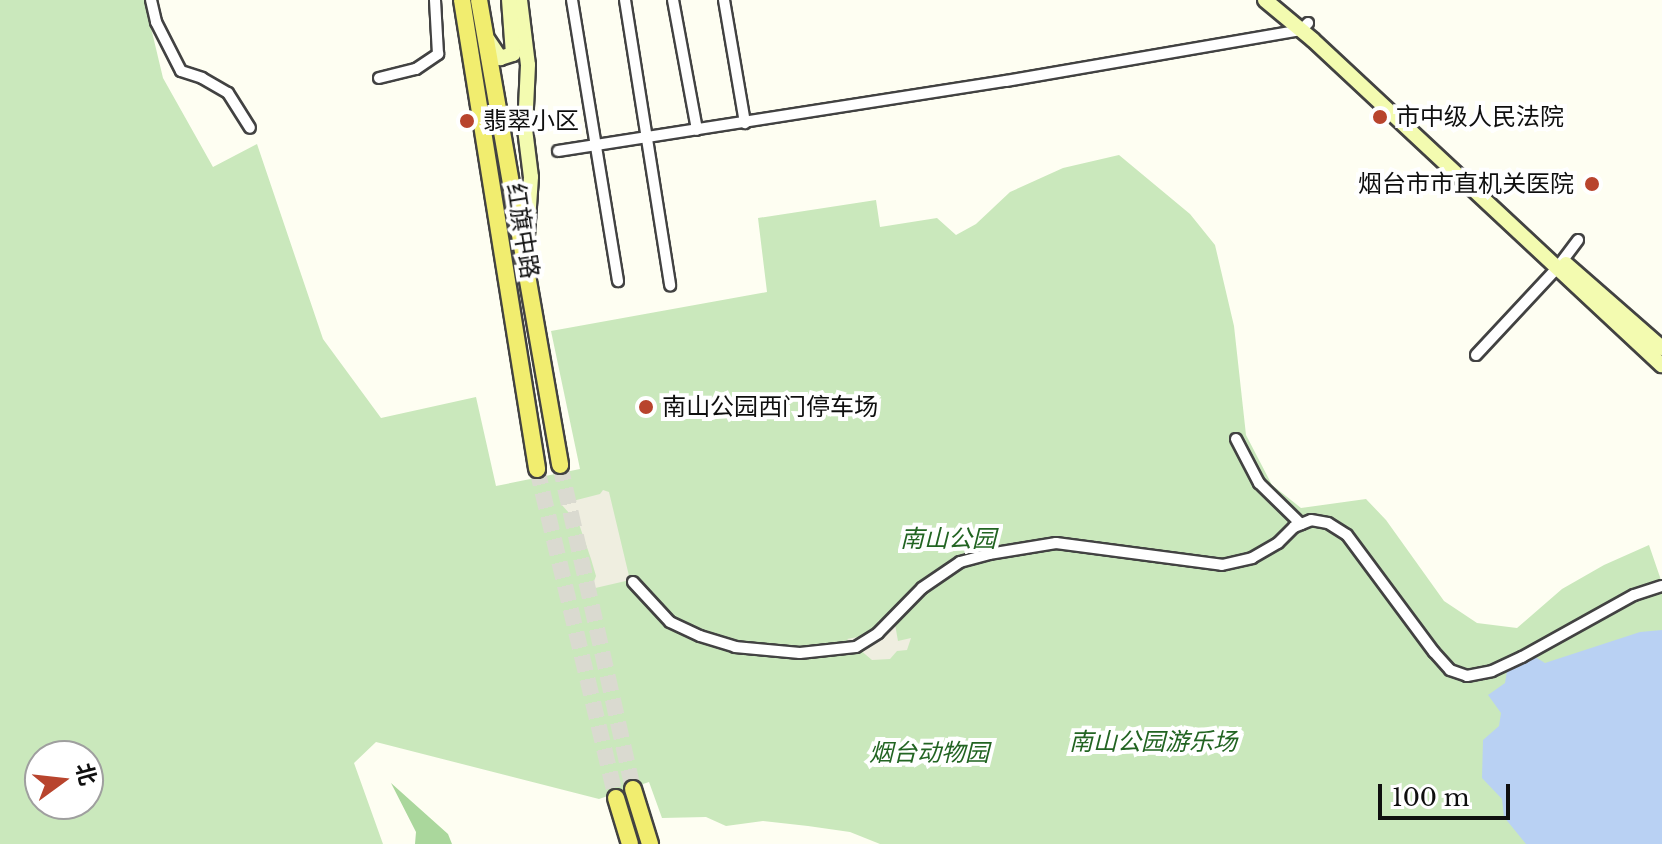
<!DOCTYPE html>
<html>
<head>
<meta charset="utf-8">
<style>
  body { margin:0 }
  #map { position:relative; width:1662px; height:844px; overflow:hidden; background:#fefef2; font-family:"Libre Baskerville","Noto Sans SC",serif }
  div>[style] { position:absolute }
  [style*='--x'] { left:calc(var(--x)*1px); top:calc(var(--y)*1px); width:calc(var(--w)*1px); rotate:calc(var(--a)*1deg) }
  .green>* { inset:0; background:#cae8bc }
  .forest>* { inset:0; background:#aad79c }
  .plaza>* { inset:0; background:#efeee0 }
  .water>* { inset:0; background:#b9d1f3 }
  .primary-tunnel>* { height:16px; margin-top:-8px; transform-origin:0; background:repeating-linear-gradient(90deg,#dadad0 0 16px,transparent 0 24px) }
  .roads { filter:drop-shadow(2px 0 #424242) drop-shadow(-2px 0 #424242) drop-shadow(0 2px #424242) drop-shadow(0 -2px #424242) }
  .street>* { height:10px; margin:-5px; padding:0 5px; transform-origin:5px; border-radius:5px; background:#fff }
  .secondary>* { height:14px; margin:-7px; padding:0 7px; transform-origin:7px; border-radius:7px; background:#f3fbb0 }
  .primary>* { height:16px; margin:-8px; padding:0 8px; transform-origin:8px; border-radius:8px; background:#f1ed6f }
  .dots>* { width:22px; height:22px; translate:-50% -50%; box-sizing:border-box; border:4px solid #fff; border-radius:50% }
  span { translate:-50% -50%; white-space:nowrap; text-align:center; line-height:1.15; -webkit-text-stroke:8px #fff; paint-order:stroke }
  .poi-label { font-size:24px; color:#0f0f0f }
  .left { translate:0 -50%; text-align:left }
  .right { translate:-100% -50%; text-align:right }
  .street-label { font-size:24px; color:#0f0f0f }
  .park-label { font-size:24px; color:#226422; font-style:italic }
  .north { position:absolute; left:24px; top:740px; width:80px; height:80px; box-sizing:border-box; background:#fff; border:2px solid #9f9f9f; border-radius:50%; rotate:75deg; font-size:22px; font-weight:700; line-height:32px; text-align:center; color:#0f0f0f }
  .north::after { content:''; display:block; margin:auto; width:28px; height:36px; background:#b8442d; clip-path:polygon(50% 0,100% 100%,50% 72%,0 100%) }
  .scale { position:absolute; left:1378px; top:784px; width:132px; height:36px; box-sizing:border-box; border:4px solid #0f0f0f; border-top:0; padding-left:10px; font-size:24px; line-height:28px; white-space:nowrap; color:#0f0f0f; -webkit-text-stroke:6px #fff; paint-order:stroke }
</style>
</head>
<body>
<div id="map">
  <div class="green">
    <i style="clip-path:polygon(evenodd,0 0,156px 0,147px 11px,163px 78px,213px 167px,257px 144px,323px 339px,381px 418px,476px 397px,496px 486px,580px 469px,551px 331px,767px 292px,758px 218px,876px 200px,880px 227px,937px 218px,956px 235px,976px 224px,1010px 192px,1063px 168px,1119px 155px,1190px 214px,1215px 245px,1234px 326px,1246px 435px,1272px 485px,1301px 508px,1366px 499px,1386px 520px,1444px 601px,1477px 623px,1517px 628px,1562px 589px,1604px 565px,1649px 545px,1662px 583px,1662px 844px,880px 844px,850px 832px,808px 826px,763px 821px,726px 826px,706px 817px,662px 818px,649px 782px,599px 799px,376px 742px,354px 763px,383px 844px,0 844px,0 0,40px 756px,88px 756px,88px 804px,40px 804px,40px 756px)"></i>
  </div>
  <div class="forest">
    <i style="clip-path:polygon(391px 783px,448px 834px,452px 844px,415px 844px,416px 832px)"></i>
  </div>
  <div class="plaza">
    <i style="clip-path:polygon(603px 490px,609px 492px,630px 580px,591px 589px,596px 576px,591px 559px,579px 524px,561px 504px,600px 494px)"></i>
    <i style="clip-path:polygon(893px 613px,898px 641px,911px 638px,907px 650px,897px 651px,890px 659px,872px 660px,847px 639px,869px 635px,879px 626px,878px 621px)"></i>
  </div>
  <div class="water">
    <i style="clip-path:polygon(1662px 630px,1662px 844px,1526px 844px,1504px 817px,1502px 799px,1482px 778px,1483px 740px,1499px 726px,1501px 713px,1488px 695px,1505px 683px,1507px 671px,1532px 655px,1545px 663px,1640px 632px)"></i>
  </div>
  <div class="primary-tunnel">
    <i style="--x:560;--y:465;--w:332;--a:77.3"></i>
    <i style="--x:537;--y:469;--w:338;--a:76.5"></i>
  </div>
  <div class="roads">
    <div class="street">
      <i style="--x:151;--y:0;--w:23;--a:77"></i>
      <i style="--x:156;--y:22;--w:55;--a:63"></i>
      <i style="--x:181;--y:71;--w:22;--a:18"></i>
      <i style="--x:202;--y:78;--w:30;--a:30"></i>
      <i style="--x:228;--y:93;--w:41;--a:57.8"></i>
      <i style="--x:572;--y:0;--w:285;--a:80.7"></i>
      <i style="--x:625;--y:0;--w:289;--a:81"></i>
      <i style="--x:673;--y:0;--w:132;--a:79.5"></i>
      <i style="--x:724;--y:0;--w:125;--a:80.3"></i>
      <i style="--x:379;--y:78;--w:38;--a:-14"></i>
      <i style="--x:416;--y:69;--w:27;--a:-34"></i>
      <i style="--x:438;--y:54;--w:54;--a:-93.2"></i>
      <i style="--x:558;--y:151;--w:453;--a:-8.9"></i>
      <i style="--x:1006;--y:81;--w:299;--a:-9.8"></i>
      <i style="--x:1301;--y:30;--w:10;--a:-45"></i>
      <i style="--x:1476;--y:355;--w:119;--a:-47"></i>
      <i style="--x:1557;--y:268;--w:35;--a:-53"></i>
      <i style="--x:1236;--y:439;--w:50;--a:62.4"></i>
      <i style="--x:1259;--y:483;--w:59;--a:44.3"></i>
      <i style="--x:633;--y:582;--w:54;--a:47.2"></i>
      <i style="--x:670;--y:622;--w:33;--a:25"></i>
      <i style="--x:700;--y:636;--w:37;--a:17"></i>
      <i style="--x:735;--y:647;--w:65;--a:5.3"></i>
      <i style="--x:800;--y:653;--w:56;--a:-6.1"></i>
      <i style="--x:856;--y:647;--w:26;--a:-32"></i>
      <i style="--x:878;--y:633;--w:63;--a:-45.6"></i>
      <i style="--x:922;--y:588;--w:46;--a:-34.4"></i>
      <i style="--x:960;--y:562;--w:30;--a:-15"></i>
      <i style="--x:989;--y:554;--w:68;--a:-9.3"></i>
      <i style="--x:1056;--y:543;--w:167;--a:7.5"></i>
      <i style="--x:1222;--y:565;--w:31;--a:-13"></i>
      <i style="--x:1252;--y:558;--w:30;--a:-30"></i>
      <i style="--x:1278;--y:543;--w:23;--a:-45"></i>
      <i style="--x:1294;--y:527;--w:18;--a:-22"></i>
      <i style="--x:1311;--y:520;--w:17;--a:10"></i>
      <i style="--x:1328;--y:523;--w:22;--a:32"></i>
      <i style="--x:1347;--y:535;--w:146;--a:53.4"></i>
      <i style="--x:1434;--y:652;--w:24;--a:48"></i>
      <i style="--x:1450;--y:670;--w:18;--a:19"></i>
      <i style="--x:1467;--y:676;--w:25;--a:-11"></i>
      <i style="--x:1492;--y:671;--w:33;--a:-25"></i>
      <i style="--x:1522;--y:657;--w:128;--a:-29"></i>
      <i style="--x:1634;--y:595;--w:29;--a:-18"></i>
    </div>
    <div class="secondary">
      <i style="--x:520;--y:0;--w:65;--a:83"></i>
      <i style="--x:528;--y:65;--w:64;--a:92.7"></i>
      <i style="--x:525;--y:129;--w:48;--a:82.9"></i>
      <i style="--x:531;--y:177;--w:73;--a:93.9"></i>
      <i style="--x:1265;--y:0;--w:62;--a:39.8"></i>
      <i style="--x:1313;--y:40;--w:477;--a:43"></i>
      <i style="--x:488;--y:40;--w:22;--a:56"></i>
      <i style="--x:500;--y:58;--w:14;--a:-17"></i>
      <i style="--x:513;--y:54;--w:54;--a:-94.2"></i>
      <i style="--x:1566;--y:264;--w:128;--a:41.2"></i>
    </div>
    <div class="primary">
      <i style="--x:462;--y:0;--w:475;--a:80.9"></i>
      <i style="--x:479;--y:0;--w:472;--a:80.1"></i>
      <i style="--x:633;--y:789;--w:58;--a:72.8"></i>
      <i style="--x:616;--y:798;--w:48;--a:73.1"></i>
    </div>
  </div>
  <div class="dots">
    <i style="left:1380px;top:117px;background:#b8442d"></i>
    <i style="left:467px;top:121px;background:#b8442d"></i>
    <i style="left:1592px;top:184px;background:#b8442d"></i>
    <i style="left:646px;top:407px;background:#b8442d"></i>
  </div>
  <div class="poi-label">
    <span class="left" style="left:1396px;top:117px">市中级人民法院</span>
    <span class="left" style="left:483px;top:121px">翡翠小区</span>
    <span class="right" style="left:1574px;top:184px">烟台市市直机关医院</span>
    <span class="left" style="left:662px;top:407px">南山公园西门停车场</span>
  </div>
  <div class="street-label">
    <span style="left:523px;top:231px;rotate:81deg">红旗中路</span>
  </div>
  <div class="park-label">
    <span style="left:948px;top:539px">南山公园</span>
    <span style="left:1153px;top:742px">南山公园游乐场</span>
    <span style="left:929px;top:753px">烟台动物园</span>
  </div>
  <div class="north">北</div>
  <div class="scale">100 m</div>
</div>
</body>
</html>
